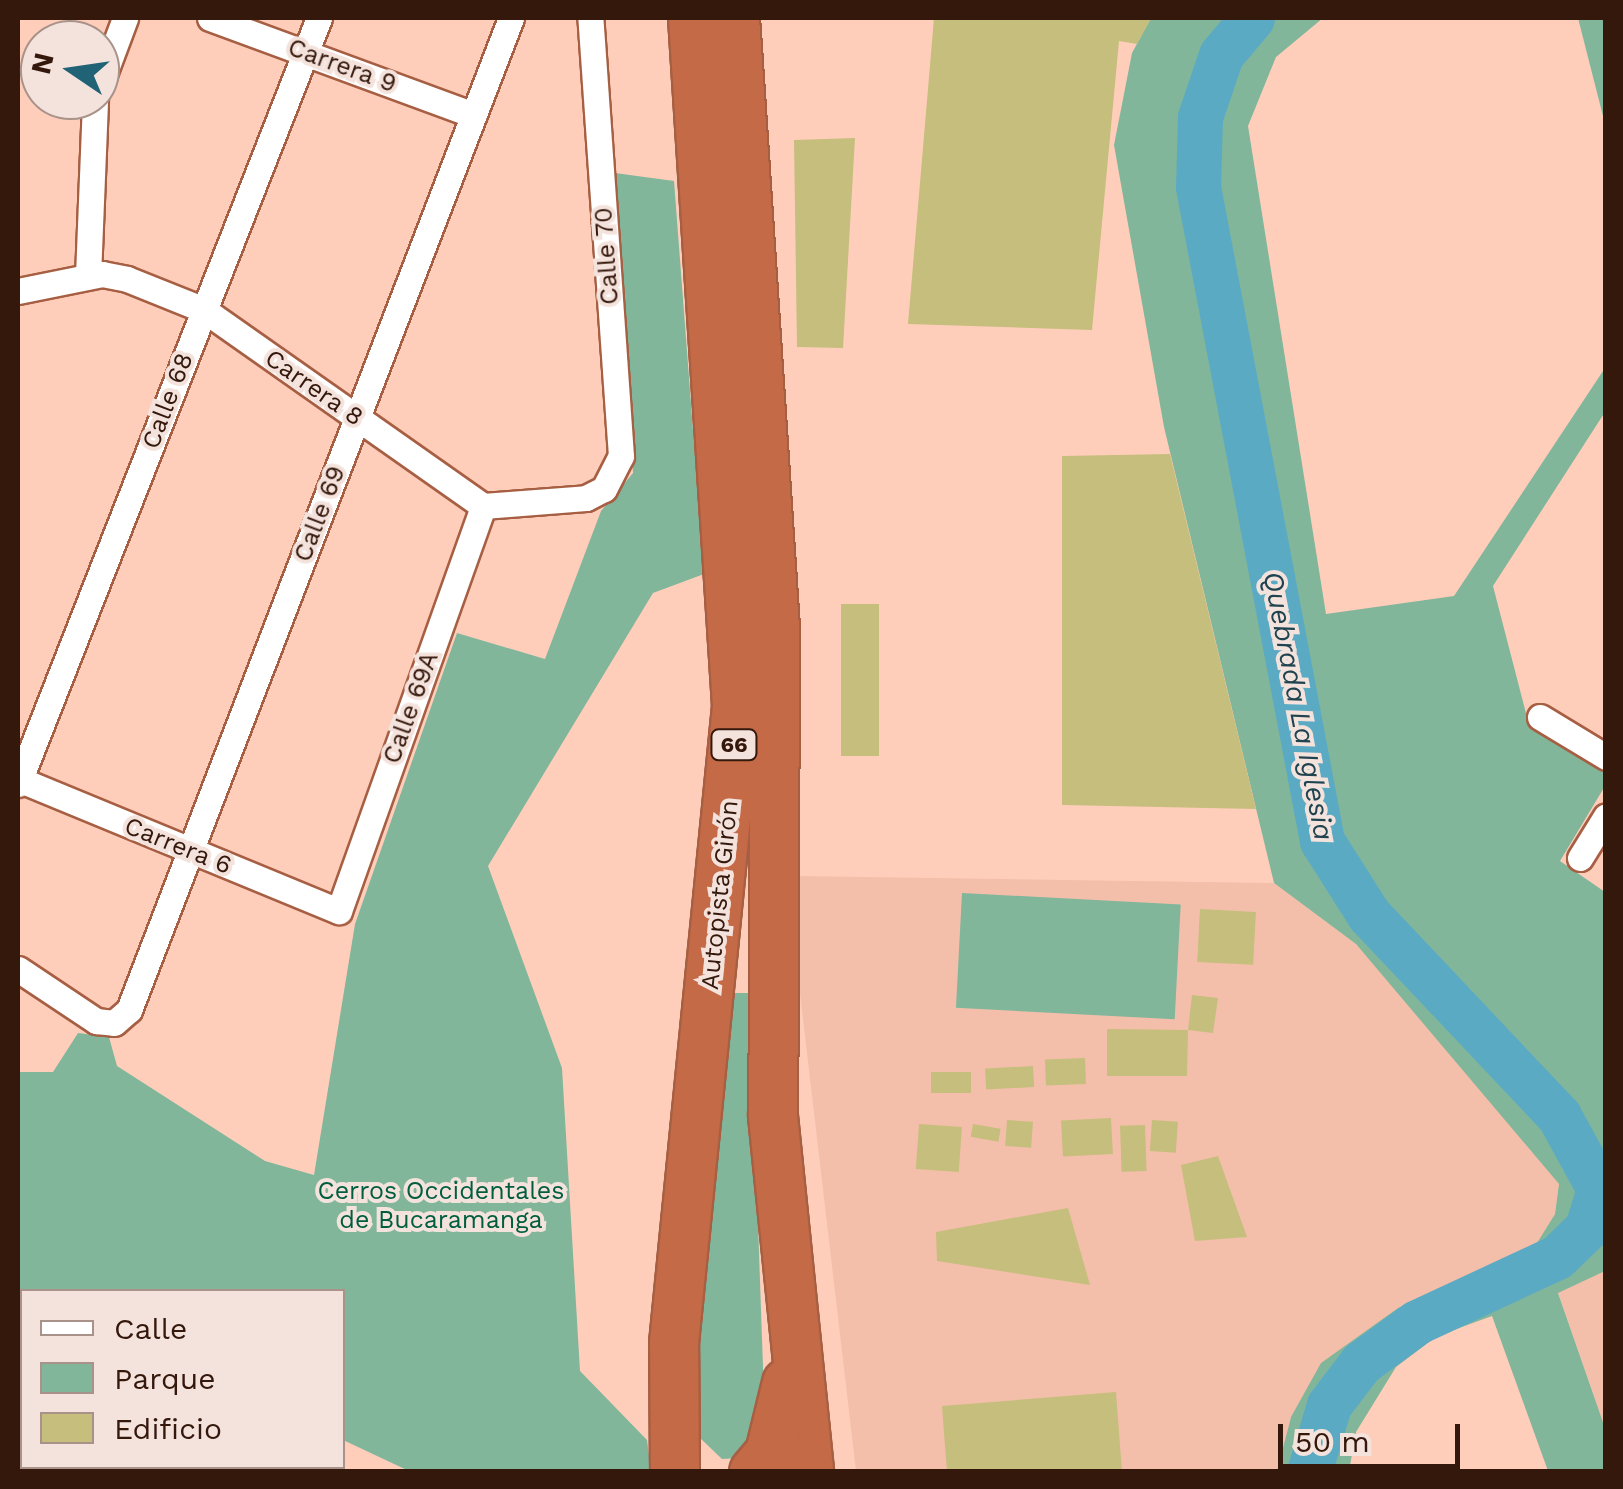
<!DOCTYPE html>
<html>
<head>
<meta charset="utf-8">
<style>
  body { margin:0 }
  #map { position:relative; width:1623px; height:1489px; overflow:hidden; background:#ffcebb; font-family:"Work Sans",sans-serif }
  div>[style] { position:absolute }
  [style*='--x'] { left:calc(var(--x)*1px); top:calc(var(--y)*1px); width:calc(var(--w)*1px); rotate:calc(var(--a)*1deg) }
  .built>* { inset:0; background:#f3bfaa }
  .green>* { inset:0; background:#81b69b; transform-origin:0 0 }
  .river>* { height:45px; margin:-22.5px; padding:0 22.5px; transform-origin:22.5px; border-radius:22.5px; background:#5baac4 }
  .building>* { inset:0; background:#c6be7c; transform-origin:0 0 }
  .roads { filter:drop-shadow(2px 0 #a75f43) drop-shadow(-2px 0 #a75f43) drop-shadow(0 2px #a75f43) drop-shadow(0 -2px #a75f43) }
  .street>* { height:25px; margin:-12.5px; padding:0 12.5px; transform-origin:12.5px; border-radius:12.5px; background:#fff }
  .highway>* { height:48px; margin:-24px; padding:0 24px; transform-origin:24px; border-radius:24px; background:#c46a46 }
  span { translate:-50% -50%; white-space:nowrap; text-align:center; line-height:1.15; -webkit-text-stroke:8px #f4e3dd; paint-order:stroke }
  .shield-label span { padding:2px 8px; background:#f4e3dd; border:2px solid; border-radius:8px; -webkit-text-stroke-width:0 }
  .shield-label { font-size:22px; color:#35180c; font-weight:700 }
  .street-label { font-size:25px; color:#35180c }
  .park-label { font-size:25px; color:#005d3e }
  .water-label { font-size:28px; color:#1f4450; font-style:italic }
  .frame { position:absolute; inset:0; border:20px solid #35180c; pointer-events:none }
  .legend { position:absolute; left:20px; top:1289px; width:325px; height:180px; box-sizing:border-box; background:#f4e3dd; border:2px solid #a89289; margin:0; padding:12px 18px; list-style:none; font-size:30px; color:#35180c }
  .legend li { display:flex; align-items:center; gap:20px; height:50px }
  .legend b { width:50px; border:2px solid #a89289 }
  .north { position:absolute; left:20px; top:20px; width:100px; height:100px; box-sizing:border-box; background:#f4e3dd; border:2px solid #a89289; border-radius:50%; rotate:283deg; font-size:28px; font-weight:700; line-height:40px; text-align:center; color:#35180c }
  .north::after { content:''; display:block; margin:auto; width:35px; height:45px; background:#206276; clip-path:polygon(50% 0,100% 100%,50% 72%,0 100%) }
  .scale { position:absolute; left:1278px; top:1424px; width:182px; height:45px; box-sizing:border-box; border:5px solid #35180c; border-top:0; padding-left:12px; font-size:30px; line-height:35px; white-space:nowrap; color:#35180c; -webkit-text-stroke:8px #f4e3dd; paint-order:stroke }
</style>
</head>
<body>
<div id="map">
  <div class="built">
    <i style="clip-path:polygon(796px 876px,1274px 883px,1356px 944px,1543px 1157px,1559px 1184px,1555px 1214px,1532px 1251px,1398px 1308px,1291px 1417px,1277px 1471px,856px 1471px,799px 985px)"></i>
    <i style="clip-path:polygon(1605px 1271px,1605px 1428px,1558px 1292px)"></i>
  </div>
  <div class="green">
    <i style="clip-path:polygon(1151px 18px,1323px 18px,1276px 57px,1248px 126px,1326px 614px,1454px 596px,1605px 368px,1605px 412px,1493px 586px,1528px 721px,1605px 768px,1605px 786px,1560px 861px,1605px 892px,1605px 1271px,1558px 1293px,1605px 1428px,1605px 1471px,1548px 1471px,1492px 1316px,1437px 1336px,1396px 1367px,1356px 1432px,1349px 1471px,1277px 1471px,1291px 1417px,1321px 1363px,1398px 1308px,1532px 1251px,1555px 1214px,1559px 1184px,1356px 944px,1274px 883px,1164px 427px,1114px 145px,1132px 53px)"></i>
    <i style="clip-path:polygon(1578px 18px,1605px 18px,1605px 124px)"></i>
    <i style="clip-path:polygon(615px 173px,674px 181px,704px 574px,653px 593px,488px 866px,562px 1068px,580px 1371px,647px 1440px,651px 1471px,409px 1471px,343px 1440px,342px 1292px,22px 1292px,18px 1406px,18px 1072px,53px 1072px,78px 1033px,109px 1037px,117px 1066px,265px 1161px,314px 1175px,355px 924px,457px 633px,545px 659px,601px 511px,633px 473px)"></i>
    <i style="left:962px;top:893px;width:219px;height:115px;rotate:3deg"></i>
    <i style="clip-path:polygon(725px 993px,750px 993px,764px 1396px,759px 1438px,739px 1458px,722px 1459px,700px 1438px,696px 1358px)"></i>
  </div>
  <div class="river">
    <i style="--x:1252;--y:18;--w:48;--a:130"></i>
    <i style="--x:1221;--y:55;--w:65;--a:108.7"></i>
    <i style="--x:1200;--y:117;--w:70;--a:91.6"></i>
    <i style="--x:1198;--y:187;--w:666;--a:79.26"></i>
    <i style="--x:1322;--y:841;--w:88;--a:57.6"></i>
    <i style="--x:1369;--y:915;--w:277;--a:46.6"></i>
    <i style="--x:1559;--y:1116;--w:83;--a:61.3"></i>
    <i style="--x:1599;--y:1189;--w:41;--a:107.1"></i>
    <i style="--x:1587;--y:1228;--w:42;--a:136"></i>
    <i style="--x:1557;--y:1257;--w:154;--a:155.1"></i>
    <i style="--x:1417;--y:1322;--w:69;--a:143.8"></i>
    <i style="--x:1361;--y:1363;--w:53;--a:127.3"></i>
    <i style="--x:1329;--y:1405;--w:70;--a:106.6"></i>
  </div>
  <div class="building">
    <i style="clip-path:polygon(934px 18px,1151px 18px,1137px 44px,1119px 41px,1092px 330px,908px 324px)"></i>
    <i style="clip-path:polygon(855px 138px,843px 348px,797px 347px,794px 140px)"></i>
    <i style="clip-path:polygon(1170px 454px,1256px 809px,1062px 805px,1062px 456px)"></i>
    <i style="left:841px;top:604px;width:38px;height:152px"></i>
    <i style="left:1200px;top:909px;width:56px;height:53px;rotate:3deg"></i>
    <i style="clip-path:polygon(1192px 995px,1218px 998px,1213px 1033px,1188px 1030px,1187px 1076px,1107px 1076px,1107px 1029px,1188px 1030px)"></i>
    <i style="left:1085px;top:1058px;width:26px;height:40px;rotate:88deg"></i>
    <i style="left:1033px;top:1066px;width:21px;height:48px;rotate:87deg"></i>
    <i style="left:971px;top:1072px;width:21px;height:40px;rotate:90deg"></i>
    <i style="left:1111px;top:1118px;width:36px;height:50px;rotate:87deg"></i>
    <i style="left:1007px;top:1120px;width:26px;height:26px;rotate:4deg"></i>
    <i style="left:1152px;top:1120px;width:26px;height:31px;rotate:4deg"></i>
    <i style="left:919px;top:1124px;width:43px;height:45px;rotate:4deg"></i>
    <i style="left:973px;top:1124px;width:28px;height:13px;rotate:10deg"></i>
    <i style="left:1145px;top:1125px;width:46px;height:25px;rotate:88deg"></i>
    <i style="clip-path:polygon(1218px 1156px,1247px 1237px,1195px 1241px,1181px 1165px)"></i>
    <i style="clip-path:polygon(1068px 1208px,1090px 1285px,937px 1261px,936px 1232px)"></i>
    <i style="clip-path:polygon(1116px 1392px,1122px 1472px,947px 1472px,942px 1406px)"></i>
  </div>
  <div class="roads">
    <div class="street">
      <i style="--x:210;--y:18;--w:281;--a:20.2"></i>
      <i style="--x:100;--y:85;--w:72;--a:-69.5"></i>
      <i style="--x:88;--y:276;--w:176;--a:-87.7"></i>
      <i style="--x:18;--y:291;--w:86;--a:-11.4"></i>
      <i style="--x:102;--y:274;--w:25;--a:11"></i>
      <i style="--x:127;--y:279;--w:83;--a:21.9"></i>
      <i style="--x:204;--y:310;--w:341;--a:35.1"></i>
      <i style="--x:483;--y:506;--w:103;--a:-4.4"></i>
      <i style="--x:586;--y:498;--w:20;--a:-27"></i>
      <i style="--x:604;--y:489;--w:37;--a:-63"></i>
      <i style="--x:621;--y:456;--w:439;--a:-94"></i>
      <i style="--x:1540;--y:717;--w:77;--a:31.2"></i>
      <i style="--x:18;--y:779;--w:347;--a:22.4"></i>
      <i style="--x:339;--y:911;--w:430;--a:-70.4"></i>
      <i style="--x:18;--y:784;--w:823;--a:-68.55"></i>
      <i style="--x:1580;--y:858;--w:49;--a:-58.2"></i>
      <i style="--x:18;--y:969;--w:94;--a:33.7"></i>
      <i style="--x:96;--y:1021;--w:18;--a:6"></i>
      <i style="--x:114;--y:1023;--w:20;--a:-41"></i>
      <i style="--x:129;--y:1010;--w:1063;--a:-68.94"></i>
    </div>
    <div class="highway">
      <i style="--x:735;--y:18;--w:612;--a:86.25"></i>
      <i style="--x:775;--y:629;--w:487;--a:90.2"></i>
      <i style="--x:773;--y:1116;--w:358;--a:84.2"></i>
      <i style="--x:675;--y:1472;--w:129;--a:-90.4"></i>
      <i style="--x:674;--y:1343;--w:640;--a:-84.35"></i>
      <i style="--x:737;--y:706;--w:689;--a:-93.66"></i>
      <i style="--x:754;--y:1472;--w:25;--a:-50"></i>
      <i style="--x:770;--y:1453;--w:72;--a:-76.3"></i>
    </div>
  </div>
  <div class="shield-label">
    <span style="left:734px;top:745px">66</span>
  </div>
  <div class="street-label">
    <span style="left:342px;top:66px;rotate:20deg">Carrera 9</span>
    <span style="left:607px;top:256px;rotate:-94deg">Calle 70</span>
    <span style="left:314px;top:388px;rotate:35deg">Carrera 8</span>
    <span style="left:168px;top:401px;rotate:-69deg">Calle 68</span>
    <span style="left:320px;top:514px;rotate:-69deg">Calle 69</span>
    <span style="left:411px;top:708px;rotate:-70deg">Calle 69A</span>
    <span style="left:178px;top:846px;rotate:22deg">Carrera 6</span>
    <span style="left:720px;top:895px;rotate:-84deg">Autopista Girón</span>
  </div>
  <div class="park-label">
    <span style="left:441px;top:1206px">Cerros Occidentales<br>de Bucaramanga</span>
  </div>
  <div class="water-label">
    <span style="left:1298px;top:706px;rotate:79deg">Quebrada La Iglesia</span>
  </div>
  <div class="frame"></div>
  <ul class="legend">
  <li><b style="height:12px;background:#fff"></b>Calle</li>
  <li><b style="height:28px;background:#81b69b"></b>Parque</li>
  <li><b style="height:28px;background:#c6be7c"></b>Edificio</li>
  </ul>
  <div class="north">N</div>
  <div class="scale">50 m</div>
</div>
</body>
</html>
